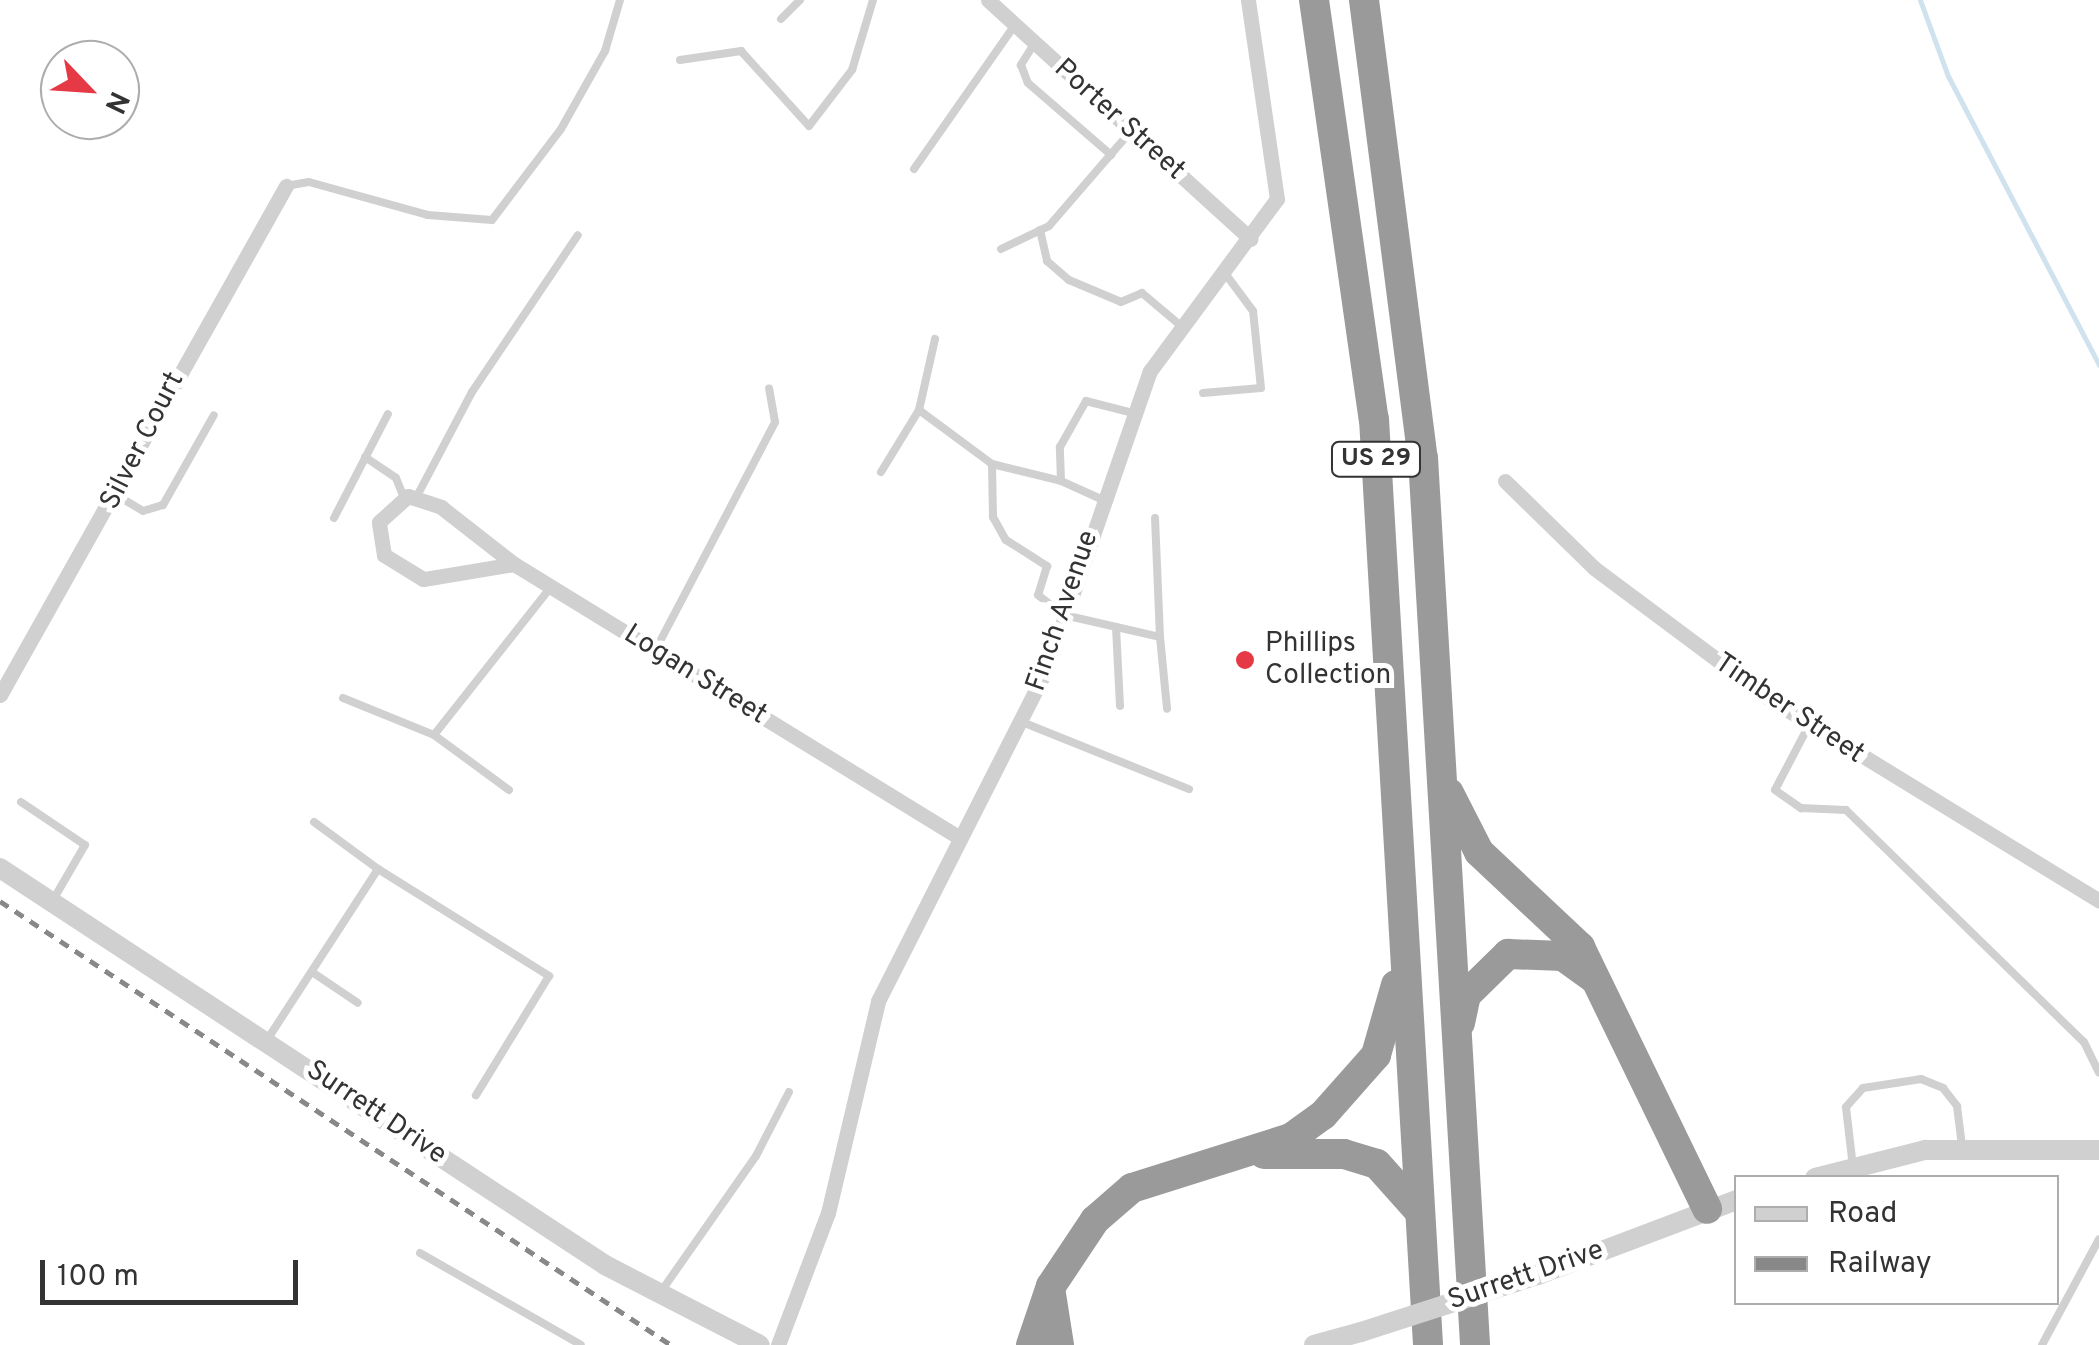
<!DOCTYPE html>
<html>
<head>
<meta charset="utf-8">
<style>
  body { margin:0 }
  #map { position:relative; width:2099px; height:1345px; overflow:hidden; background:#fff; font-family:Overpass,sans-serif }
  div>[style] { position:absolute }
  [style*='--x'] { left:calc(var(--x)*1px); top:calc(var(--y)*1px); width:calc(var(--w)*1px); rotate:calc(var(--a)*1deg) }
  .stream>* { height:5px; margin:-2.5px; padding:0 2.5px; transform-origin:2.5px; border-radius:2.5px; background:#cfe2ee }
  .service>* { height:8px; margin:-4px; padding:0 4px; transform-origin:4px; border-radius:4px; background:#d0d0d0 }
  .minor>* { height:15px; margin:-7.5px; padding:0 7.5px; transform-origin:7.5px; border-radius:7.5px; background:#d0d0d0 }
  .tertiary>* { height:20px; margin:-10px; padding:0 10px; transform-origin:10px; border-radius:10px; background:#d0d0d0 }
  .motorway>* { height:30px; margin:-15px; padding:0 15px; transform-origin:15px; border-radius:15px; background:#9a9a9a }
  .rail>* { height:5px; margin-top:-2.5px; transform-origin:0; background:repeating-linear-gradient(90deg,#888 0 10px,transparent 0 18px) }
  .tertiary-bridge>* { height:20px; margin:-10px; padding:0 10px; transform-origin:10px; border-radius:10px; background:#d0d0d0 }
  .dots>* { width:28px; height:28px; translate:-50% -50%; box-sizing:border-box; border:5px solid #fff; border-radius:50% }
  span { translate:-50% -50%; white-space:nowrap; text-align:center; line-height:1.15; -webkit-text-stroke:10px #fff; paint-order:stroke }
  .shield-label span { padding:2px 8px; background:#fff; border:2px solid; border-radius:8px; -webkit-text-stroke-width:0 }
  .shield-label { font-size:25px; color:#333; font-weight:700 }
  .street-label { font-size:28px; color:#333 }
  .poi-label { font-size:28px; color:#333 }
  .left { translate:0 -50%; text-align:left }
  .legend { position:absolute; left:1734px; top:1175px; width:325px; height:130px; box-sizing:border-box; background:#fff; border:2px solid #adadad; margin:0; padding:12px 18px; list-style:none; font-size:30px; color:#333 }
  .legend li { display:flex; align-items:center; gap:20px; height:50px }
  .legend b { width:50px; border:2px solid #adadad }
  .north { position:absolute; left:40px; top:40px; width:100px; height:100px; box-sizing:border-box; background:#fff; border:2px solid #adadad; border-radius:50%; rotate:115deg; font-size:28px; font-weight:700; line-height:40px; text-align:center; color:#333 }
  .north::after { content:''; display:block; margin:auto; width:35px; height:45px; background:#e63946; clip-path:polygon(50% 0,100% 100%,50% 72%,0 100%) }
  .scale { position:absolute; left:40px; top:1260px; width:258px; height:45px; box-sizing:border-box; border:5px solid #333; border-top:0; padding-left:12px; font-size:30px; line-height:35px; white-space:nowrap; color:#333; -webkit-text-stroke:8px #fff; paint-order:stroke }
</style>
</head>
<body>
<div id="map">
  <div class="stream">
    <i style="--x:1920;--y:0;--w:81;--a:69.8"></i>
    <i style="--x:1948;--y:76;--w:326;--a:62.4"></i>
  </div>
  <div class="service">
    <i style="--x:781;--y:19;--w:27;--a:-45"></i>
    <i style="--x:1034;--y:44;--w:25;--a:122"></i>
    <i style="--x:1021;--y:65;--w:19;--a:69"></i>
    <i style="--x:1028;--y:83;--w:110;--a:40.9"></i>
    <i style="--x:680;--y:60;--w:62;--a:-8.4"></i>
    <i style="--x:741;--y:51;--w:101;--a:47.8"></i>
    <i style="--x:809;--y:126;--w:71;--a:-52.5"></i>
    <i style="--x:852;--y:70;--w:73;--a:-73.3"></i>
    <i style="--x:914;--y:169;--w:176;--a:-55"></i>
    <i style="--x:286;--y:186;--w:23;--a:-10"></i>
    <i style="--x:309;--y:182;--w:123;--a:15.5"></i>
    <i style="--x:428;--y:215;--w:64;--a:4.5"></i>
    <i style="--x:492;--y:220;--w:114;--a:-52.8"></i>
    <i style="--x:561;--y:129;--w:90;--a:-60.6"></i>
    <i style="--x:605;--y:51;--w:53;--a:-73.6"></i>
    <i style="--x:1040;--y:230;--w:32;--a:77"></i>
    <i style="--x:1047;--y:261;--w:29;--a:41"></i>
    <i style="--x:1069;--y:280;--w:56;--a:22.9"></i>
    <i style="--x:1121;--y:302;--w:23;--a:-23"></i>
    <i style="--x:1142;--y:293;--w:50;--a:40.1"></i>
    <i style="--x:1001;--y:249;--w:53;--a:-25.6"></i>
    <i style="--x:1049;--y:226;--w:124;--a:-49.2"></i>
    <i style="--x:1203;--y:393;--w:58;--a:-4.9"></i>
    <i style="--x:1261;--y:388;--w:77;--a:-95.9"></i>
    <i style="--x:1253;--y:311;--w:49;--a:-126.6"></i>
    <i style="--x:919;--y:410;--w:73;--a:-77.3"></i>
    <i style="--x:365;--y:457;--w:37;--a:34"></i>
    <i style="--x:396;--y:478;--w:22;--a:68"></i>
    <i style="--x:992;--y:464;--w:53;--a:88.9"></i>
    <i style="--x:993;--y:517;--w:26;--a:61"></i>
    <i style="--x:1006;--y:540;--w:49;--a:32.4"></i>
    <i style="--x:1047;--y:566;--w:30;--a:107"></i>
    <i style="--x:1038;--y:595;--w:33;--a:38"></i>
    <i style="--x:1064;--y:615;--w:98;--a:12.9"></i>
    <i style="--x:1160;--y:637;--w:119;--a:-92.4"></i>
    <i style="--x:881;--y:472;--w:73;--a:-58.5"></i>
    <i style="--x:919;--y:410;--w:91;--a:36.5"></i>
    <i style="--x:992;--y:464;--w:71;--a:13.8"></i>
    <i style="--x:118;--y:496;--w:29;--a:31"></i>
    <i style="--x:143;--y:511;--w:21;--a:-17"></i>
    <i style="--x:163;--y:505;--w:103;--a:-60.5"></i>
    <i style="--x:417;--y:496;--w:118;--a:-62.1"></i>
    <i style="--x:472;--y:392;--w:189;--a:-56"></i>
    <i style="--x:1101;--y:499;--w:44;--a:-155.8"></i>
    <i style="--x:1061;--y:481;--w:34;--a:-92"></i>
    <i style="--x:1060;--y:447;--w:53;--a:-60.5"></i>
    <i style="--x:1086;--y:401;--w:49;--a:14.3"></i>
    <i style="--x:334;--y:518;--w:117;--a:-62.6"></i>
    <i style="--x:1116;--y:627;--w:79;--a:87.1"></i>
    <i style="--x:1160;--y:637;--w:72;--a:84.4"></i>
    <i style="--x:656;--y:649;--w:256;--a:-62.3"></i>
    <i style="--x:775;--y:422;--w:34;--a:-100"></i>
    <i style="--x:343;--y:698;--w:98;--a:22.1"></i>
    <i style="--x:1022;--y:722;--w:180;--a:21.9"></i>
    <i style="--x:1809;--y:725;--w:73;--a:117.6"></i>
    <i style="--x:1775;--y:790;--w:32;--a:35"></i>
    <i style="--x:1801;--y:808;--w:45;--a:2.5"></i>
    <i style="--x:1846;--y:810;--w:332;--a:44.3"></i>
    <i style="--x:2084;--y:1042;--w:34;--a:64"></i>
    <i style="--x:509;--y:790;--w:93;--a:-143.7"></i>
    <i style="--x:434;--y:735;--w:189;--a:-51.7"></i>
    <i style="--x:21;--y:802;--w:77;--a:33.9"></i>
    <i style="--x:85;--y:845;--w:66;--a:120.1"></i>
    <i style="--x:314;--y:822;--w:79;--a:36.3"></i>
    <i style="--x:312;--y:972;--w:55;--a:34"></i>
    <i style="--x:267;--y:1040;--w:204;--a:-57"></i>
    <i style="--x:378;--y:869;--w:202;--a:32"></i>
    <i style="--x:549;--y:976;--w:140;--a:121.5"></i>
    <i style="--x:1853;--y:1167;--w:60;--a:-96.7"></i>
    <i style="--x:1846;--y:1107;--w:25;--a:-48"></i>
    <i style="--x:1863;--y:1088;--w:59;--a:-8.8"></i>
    <i style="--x:1921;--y:1079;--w:24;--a:22"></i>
    <i style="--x:1943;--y:1088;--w:23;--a:52"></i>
    <i style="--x:1957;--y:1106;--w:40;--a:82.9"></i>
    <i style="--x:420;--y:1253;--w:185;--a:29.7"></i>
    <i style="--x:660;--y:1293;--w:167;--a:-55"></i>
    <i style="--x:756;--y:1156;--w:72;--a:-62.7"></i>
    <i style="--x:2042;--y:1345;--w:120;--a:-61.7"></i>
  </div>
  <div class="minor">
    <i style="--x:988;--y:0;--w:355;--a:42.3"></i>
    <i style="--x:1505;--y:481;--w:124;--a:44.3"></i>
    <i style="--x:1594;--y:568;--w:219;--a:36.7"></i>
    <i style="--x:1770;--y:699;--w:386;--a:31.5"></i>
    <i style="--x:514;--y:564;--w:92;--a:170.6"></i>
    <i style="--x:423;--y:579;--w:46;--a:-148.4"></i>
    <i style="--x:384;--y:555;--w:33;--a:-99"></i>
    <i style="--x:379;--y:522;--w:39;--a:-42"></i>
    <i style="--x:408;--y:496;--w:35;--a:18"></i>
    <i style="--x:441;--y:507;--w:93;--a:38"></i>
    <i style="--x:514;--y:564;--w:518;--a:31.57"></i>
    <i style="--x:0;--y:695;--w:584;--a:-60.67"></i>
    <i style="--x:778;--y:1345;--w:141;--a:-69.3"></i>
    <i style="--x:828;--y:1213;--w:218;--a:-76.7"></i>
    <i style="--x:878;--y:1001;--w:373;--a:-63.1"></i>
    <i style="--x:1047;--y:668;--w:314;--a:-70.9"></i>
    <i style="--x:1150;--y:371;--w:214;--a:-53.6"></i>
    <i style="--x:1277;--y:199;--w:201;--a:-98.3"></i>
  </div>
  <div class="tertiary">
    <i style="--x:0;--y:868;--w:724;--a:33.27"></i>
    <i style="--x:605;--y:1265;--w:174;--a:27.3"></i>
    <i style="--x:1815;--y:1178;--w:114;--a:-14.3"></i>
    <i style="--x:1925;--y:1150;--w:174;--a:0"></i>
    <i style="--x:1538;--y:1275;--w:212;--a:-20.7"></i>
    <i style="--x:1314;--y:1345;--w:49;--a:-15.5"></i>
  </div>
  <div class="motorway">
    <i style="--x:1314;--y:0;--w:423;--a:81.9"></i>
    <i style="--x:1374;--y:419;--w:928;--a:86.66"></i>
    <i style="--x:1364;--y:0;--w:462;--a:82.7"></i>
    <i style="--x:1423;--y:458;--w:889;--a:86.64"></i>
    <i style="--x:1449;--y:793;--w:66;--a:63"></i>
    <i style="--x:1479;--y:852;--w:139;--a:43.2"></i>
    <i style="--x:1580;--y:947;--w:291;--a:64.1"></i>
    <i style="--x:1460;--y:1023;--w:29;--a:-78"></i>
    <i style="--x:1466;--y:995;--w:59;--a:-44.3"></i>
    <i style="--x:1508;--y:954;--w:55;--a:2.1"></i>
    <i style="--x:1563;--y:956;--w:36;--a:36"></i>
    <i style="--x:1264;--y:1154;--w:80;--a:0"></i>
    <i style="--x:1344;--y:1154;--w:34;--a:17"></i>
    <i style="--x:1377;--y:1164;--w:63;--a:48.2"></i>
    <i style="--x:1051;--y:1294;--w:52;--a:81.1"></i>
    <i style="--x:1031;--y:1345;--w:62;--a:-71.3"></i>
    <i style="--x:1051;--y:1286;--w:79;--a:-56.3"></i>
    <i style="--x:1095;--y:1220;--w:49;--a:-40.9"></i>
    <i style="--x:1132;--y:1188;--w:167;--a:-17.5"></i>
    <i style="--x:1291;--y:1138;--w:39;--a:-36"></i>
    <i style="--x:1323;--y:1115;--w:80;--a:-48.5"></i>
    <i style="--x:1376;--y:1055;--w:73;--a:-74.1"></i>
  </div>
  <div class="rail">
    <i style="--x:0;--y:901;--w:805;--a:33.49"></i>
  </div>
  <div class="tertiary-bridge">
    <i style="--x:1361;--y:1332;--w:186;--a:-17.9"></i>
  </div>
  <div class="dots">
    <i style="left:1245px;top:660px;background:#e63946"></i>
  </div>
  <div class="shield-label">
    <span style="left:1376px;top:459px">US 29</span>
  </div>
  <div class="street-label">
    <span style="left:1119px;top:120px;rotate:42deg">Porter Street</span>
    <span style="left:143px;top:441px;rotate:-63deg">Silver Court</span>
    <span style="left:1063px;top:611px;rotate:-71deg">Finch Avenue</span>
    <span style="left:695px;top:675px;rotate:32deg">Logan Street</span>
    <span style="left:1789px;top:709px;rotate:34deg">Timber Street</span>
    <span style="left:376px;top:1113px;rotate:34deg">Surrett Drive</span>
    <span style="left:1526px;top:1276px;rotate:-19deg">Surrett Drive</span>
  </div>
  <div class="poi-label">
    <span class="left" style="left:1265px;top:660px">Phillips<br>Collection</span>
  </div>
  <ul class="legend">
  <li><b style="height:12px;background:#d0d0d0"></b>Road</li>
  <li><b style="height:12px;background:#888"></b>Railway</li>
  </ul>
  <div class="north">N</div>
  <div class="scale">100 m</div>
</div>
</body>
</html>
